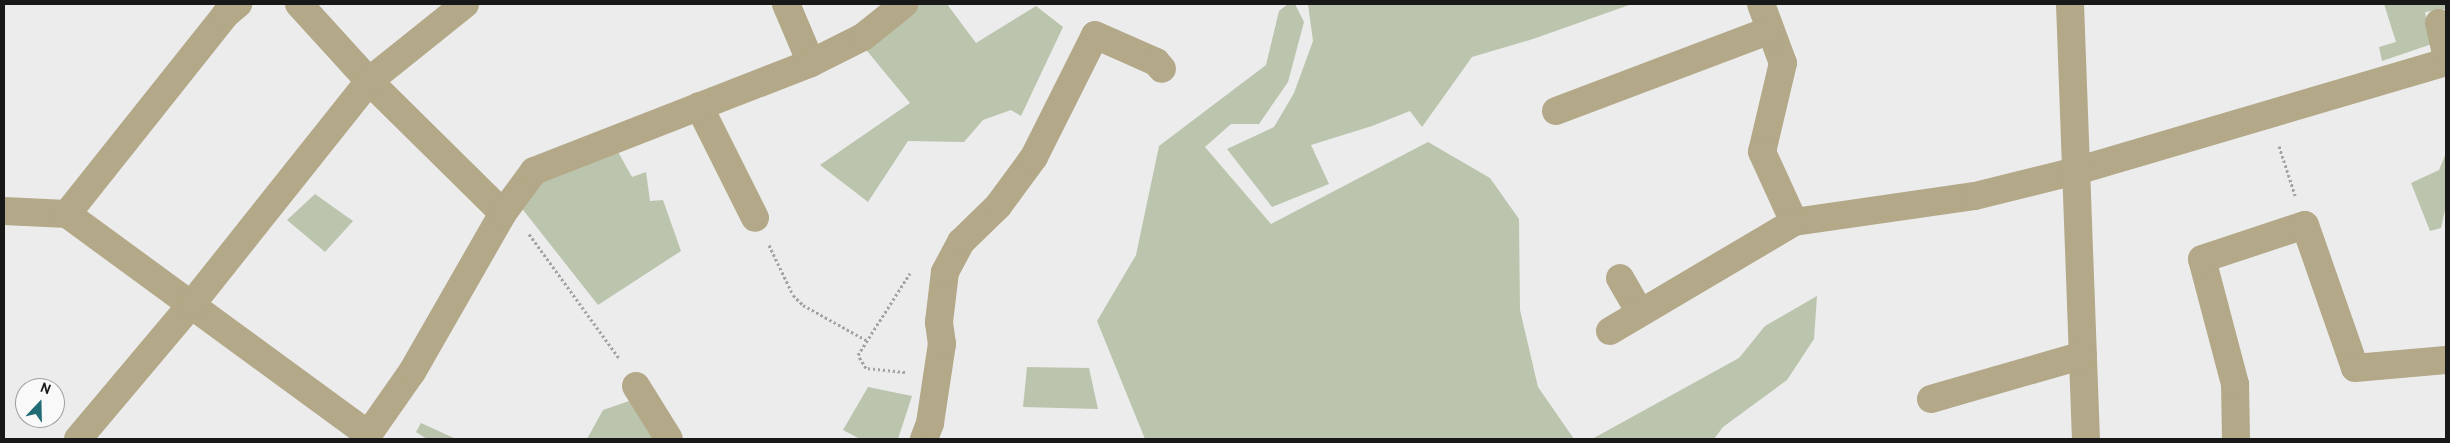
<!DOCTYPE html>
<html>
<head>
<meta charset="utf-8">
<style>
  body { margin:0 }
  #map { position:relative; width:2450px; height:443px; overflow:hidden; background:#ececed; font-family:Overpass,sans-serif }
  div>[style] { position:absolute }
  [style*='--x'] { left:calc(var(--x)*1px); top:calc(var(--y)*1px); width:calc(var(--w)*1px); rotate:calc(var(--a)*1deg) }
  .green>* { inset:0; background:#bbc5ad }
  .path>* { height:3px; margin-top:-1.5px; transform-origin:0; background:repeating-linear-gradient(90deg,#a3a3a4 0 2.5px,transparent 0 5px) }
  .minor>* { height:28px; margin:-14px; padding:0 14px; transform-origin:14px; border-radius:14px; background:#b3a887 }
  span { translate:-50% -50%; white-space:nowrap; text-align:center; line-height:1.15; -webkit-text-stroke:4px #f9f9fa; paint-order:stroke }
  .frame { position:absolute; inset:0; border:5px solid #181819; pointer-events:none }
  .north { position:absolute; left:15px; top:378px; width:50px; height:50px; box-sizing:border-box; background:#f9f9fa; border:1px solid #9f9fa0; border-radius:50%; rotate:21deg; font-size:14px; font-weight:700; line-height:20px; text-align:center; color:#181819 }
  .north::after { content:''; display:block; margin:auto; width:18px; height:22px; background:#206b74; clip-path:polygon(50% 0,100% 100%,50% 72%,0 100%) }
</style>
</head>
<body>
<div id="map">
  <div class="green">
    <i style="clip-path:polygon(920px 4px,947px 4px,976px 43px,1036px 6px,1063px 27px,1021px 116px,1011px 110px,983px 120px,964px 142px,908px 141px,868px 202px,820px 165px,910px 103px,863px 46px)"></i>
    <i style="clip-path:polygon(1288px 4px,1295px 4px,1304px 22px,1288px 82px,1259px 124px,1231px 124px,1205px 147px,1271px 224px,1428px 142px,1490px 178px,1519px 219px,1520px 310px,1538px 387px,1574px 439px,1145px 439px,1097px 321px,1136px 255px,1159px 146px,1266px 65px,1279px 11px)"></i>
    <i style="clip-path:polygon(1308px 4px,1632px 4px,1533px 39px,1472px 57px,1422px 127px,1410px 111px,1372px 126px,1311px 145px,1329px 184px,1272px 207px,1227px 149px,1274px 127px,1294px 93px,1313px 41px)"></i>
    <i style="clip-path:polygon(2384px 4px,2446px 4px,2446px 9px,2425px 12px,2432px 44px,2382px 61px,2379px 47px,2396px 42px)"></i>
    <i style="clip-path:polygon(617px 150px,632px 177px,646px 172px,650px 201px,663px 200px,681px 251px,598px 305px,520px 206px,541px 175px)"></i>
    <i style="clip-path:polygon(2446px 153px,2446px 206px,2441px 228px,2430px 231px,2411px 183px,2439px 170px)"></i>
    <i style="clip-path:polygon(315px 194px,353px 221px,325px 252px,287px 220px)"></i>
    <i style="clip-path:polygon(1817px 296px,1814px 339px,1787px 380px,1723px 427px,1714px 439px,1592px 439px,1739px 358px,1765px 326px)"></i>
    <i style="clip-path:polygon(1027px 367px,1089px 368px,1098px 409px,1023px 407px)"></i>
    <i style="clip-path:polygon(868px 387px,912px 396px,898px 439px,860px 439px,843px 430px)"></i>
    <i style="clip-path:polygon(632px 400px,657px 439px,587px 439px,603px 410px)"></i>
    <i style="clip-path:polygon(421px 423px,456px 439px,427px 439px,416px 432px)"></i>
  </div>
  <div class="path">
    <i style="--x:2279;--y:146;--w:52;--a:71.9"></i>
    <i style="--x:529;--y:234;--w:153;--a:54"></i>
    <i style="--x:769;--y:245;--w:55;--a:64.4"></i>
    <i style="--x:793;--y:295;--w:14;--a:45"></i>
    <i style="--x:803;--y:305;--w:72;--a:29.1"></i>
    <i style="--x:905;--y:372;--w:39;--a:-174"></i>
    <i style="--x:866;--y:368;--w:15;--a:-122"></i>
    <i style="--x:858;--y:355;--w:97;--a:-57.6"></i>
  </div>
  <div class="minor">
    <i style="--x:299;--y:4;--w:104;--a:47.7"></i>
    <i style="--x:369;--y:81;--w:188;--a:44.6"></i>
    <i style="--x:786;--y:4;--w:64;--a:67"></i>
    <i style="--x:1761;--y:4;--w:63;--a:69.6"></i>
    <i style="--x:1783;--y:63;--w:91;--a:103.3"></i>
    <i style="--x:1762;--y:152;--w:77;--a:65.4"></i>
    <i style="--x:1794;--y:222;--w:183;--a:-8.2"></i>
    <i style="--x:1975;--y:196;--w:104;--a:-13.9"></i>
    <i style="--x:2076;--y:171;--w:386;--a:-16.4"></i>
    <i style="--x:2070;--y:4;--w:435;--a:87.9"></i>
    <i style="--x:2439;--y:23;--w:31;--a:77"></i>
    <i style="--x:699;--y:106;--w:125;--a:63.4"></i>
    <i style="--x:1556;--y:111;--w:229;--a:-20.7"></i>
    <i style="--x:4;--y:211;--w:63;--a:2.7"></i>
    <i style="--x:67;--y:214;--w:374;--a:36.2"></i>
    <i style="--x:67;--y:214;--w:256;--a:-51.5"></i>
    <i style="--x:226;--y:14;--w:16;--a:-40"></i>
    <i style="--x:1620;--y:278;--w:39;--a:60"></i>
    <i style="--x:1610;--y:331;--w:214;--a:-30.6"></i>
    <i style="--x:636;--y:386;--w:62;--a:58.1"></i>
    <i style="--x:1931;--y:399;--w:158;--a:-16.1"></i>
    <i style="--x:78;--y:439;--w:175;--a:-49.9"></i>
    <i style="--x:191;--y:305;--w:286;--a:-51.5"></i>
    <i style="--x:369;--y:81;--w:123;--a:-38.7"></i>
    <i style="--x:365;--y:439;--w:82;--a:-55"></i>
    <i style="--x:412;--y:372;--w:183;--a:-60.2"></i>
    <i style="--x:503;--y:213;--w:52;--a:-53.6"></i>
    <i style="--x:534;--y:171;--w:297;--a:-21.3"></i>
    <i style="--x:811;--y:63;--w:58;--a:-26.6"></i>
    <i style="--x:863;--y:37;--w:53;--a:-38.8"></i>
    <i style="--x:924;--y:439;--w:17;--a:-69"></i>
    <i style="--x:930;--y:423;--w:80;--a:-81.4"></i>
    <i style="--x:942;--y:344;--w:22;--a:-98"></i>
    <i style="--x:939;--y:322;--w:50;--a:-83.2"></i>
    <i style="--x:945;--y:272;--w:34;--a:-62"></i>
    <i style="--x:961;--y:242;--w:52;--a:-44.2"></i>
    <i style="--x:998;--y:206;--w:61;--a:-53.7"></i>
    <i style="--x:1034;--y:157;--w:136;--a:-63.4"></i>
    <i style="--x:1095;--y:35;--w:67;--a:23.9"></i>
    <i style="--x:1156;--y:62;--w:9;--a:49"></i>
    <i style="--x:2236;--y:439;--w:55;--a:-91"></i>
    <i style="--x:2235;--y:384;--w:129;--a:-104.8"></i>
    <i style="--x:2202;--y:259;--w:108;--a:-18.3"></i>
    <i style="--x:2305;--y:225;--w:151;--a:70.7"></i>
    <i style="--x:2355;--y:368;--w:91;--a:-5"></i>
  </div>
  <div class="frame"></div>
  <div class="north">N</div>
</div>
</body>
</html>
